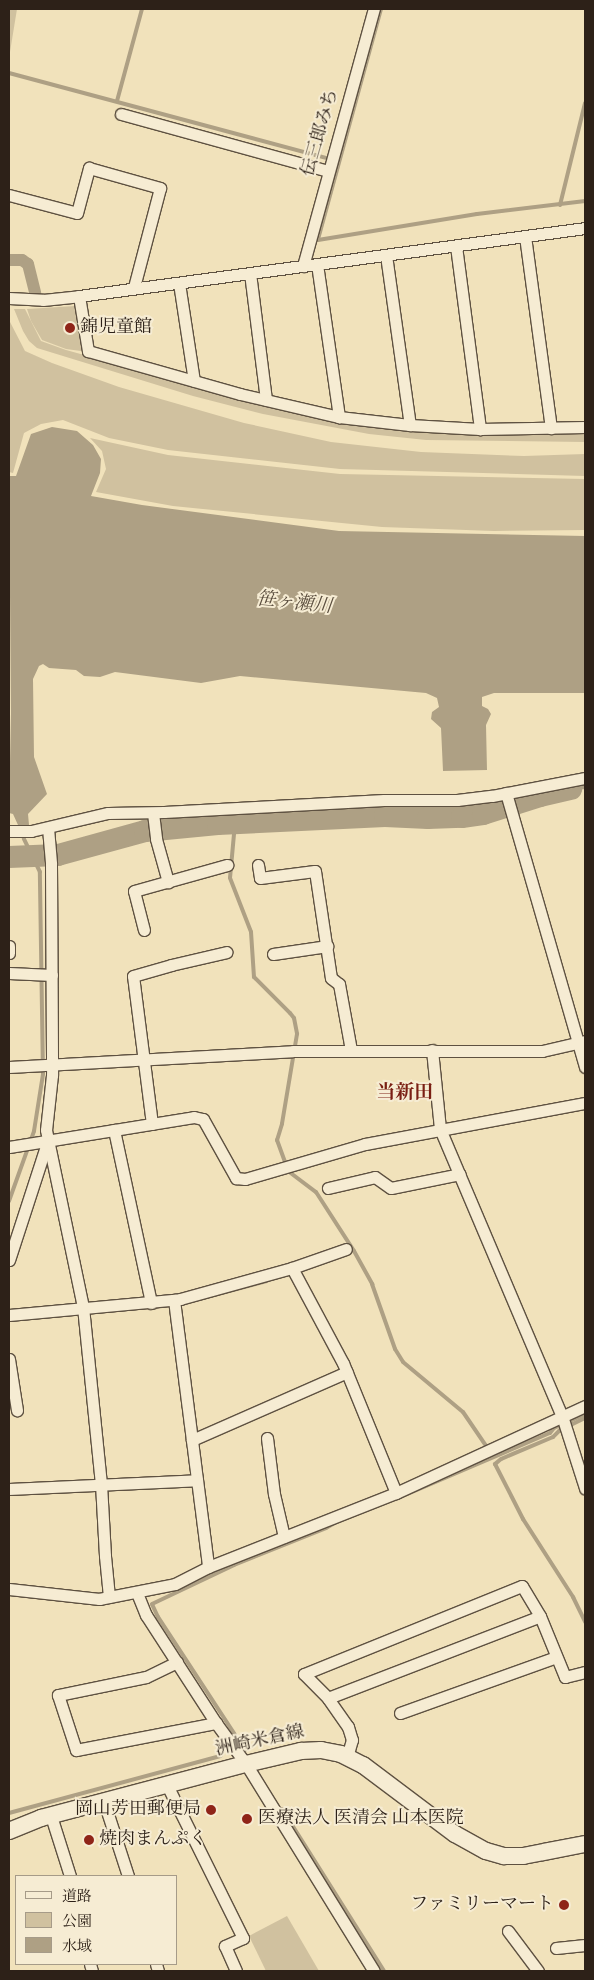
<!DOCTYPE html>
<html>
<head>
<meta charset="utf-8">
<style>
  body { margin:0 }
  #map { position:relative; width:594px; height:1980px; overflow:hidden; background:#f1e2bb; font-family:"IM FELL English","Noto Serif JP",serif }
  div>[style] { position:absolute }
  [style*='--x'] { left:calc(var(--x)*1px); top:calc(var(--y)*1px); width:calc(var(--w)*1px); rotate:calc(var(--a)*1deg) }
  .green>* { inset:0; background:#d0c19f }
  .water>* { inset:0; background:#aea084 }
  .stream>* { height:4px; margin:-2px; padding:0 2px; transform-origin:2px; border-radius:2px; background:#aea084 }
  .canal>* { height:12px; margin:-6px; padding:0 6px; transform-origin:6px; border-radius:6px; background:#aea084 }
  .river>* { height:22px; margin:-11px; padding:0 11px; transform-origin:11px; border-radius:11px; background:#aea084 }
  .roads { filter:drop-shadow(1px 0 #5e5141) drop-shadow(-1px 0 #5e5141) drop-shadow(0 1px #5e5141) drop-shadow(0 -1px #5e5141) }
  .minor>* { height:11px; margin:-5.5px; padding:0 5.5px; transform-origin:5.5px; border-radius:5.5px; background:#f6ecd3 }
  .secondary>* { height:16px; margin:-8px; padding:0 8px; transform-origin:8px; border-radius:8px; background:#f6ecd3 }
  .dots>* { width:14px; height:14px; translate:-50% -50%; box-sizing:border-box; border:2px solid #f6ecd3; border-radius:50% }
  span { translate:-50% -50%; white-space:nowrap; text-align:center; line-height:1.15; -webkit-text-stroke:4px #f6ecd3; paint-order:stroke }
  .street-label { font-size:18px; color:#2d2118 }
  .poi-label { font-size:18px; color:#2d2118 }
  .left { translate:0 -50%; text-align:left }
  .right { translate:-100% -50%; text-align:right }
  .water-label { font-size:19px; color:#5a4d3e; font-style:italic }
  .neighbourhood-label { font-size:19px; color:#7a1f14; font-weight:700 }
  .frame { position:absolute; inset:0; border:10px solid #2d2118; pointer-events:none }
  .legend { position:absolute; left:15px; top:1875px; width:162px; height:90px; box-sizing:border-box; background:#f6ecd3; border:1px solid #a69b88; margin:0; padding:6px 9px; list-style:none; font-size:15px; color:#2d2118 }
  .legend li { display:flex; align-items:center; gap:10px; height:25px }
  .legend b { width:25px; border:1px solid #a69b88 }
</style>
</head>
<body>
<div id="map">
  <div class="green">
    <i style="clip-path:polygon(10px 9px,17px 9px,9px 58px,9px 14px)"></i>
    <i style="clip-path:polygon(75px 306px,82px 346px,81px 351px,66px 349px,42px 340px,31px 321px,27px 309px)"></i>
    <i style="clip-path:polygon(14px 309px,25px 309px,41px 341px,66px 350px,313px 418px,425px 432px,585px 434px,585px 442px,426px 440px,369px 434px,263px 414px,193px 396px,37px 348px,29px 341px,23px 331px)"></i>
    <i style="clip-path:polygon(9px 320px,25px 351px,52px 363px,119px 387px,244px 423px,331px 442px,421px 452px,524px 456px,585px 454px,585px 476px,340px 469px,168px 450px,109px 438px,63px 420px,41px 424px,24px 433px,13px 473px,9px 472px)"></i>
    <i style="clip-path:polygon(90px 438px,168px 455px,340px 474px,585px 479px,585px 530px,494px 531px,382px 527px,173px 506px,96px 492px,106px 469px,102px 451px)"></i>
    <i style="clip-path:polygon(287px 1916px,319px 1971px,266px 1971px,249px 1936px)"></i>
  </div>
  <div class="water">
    <i style="clip-path:polygon(52px 427px,77px 431px,93px 445px,101px 459px,100px 473px,91px 496px,142px 505px,339px 531px,585px 536px,585px 693px,494px 693px,482px 697px,482px 706px,488px 709px,491px 714px,486px 725px,487px 770px,443px 771px,441px 728px,431px 719px,432px 712px,439px 707px,437px 698px,426px 693px,240px 676px,201px 683px,115px 672px,100px 677px,84px 676px,76px 670px,49px 668px,43px 664px,39px 666px,33px 679px,34px 757px,47px 794px,28px 814px,29px 825px,18px 825px,13px 814px,9px 813px,11px 713px,9px 476px,16px 476px,31px 434px)"></i>
  </div>
  <div class="stream">
    <i style="--x:381;--y:9;--w:239;--a:105.3"></i>
    <i style="--x:318;--y:240;--w:161;--a:-9.3"></i>
    <i style="--x:477;--y:214;--w:109;--a:-6.9"></i>
    <i style="--x:9;--y:73;--w:329;--a:15"></i>
    <i style="--x:117;--y:101;--w:95;--a:-74.8"></i>
    <i style="--x:560;--y:205;--w:105;--a:-76.2"></i>
    <i style="--x:571;--y:789;--w:14;--a:-8"></i>
    <i style="--x:235;--y:823;--w:55;--a:95.2"></i>
    <i style="--x:230;--y:878;--w:58;--a:68.7"></i>
    <i style="--x:251;--y:932;--w:45;--a:86.2"></i>
    <i style="--x:254;--y:977;--w:51;--a:45"></i>
    <i style="--x:290;--y:1013;--w:6;--a:51"></i>
    <i style="--x:294;--y:1018;--w:16;--a:79"></i>
    <i style="--x:297;--y:1034;--w:91;--a:99.5"></i>
    <i style="--x:282;--y:1124;--w:17;--a:107"></i>
    <i style="--x:277;--y:1140;--w:33;--a:70"></i>
    <i style="--x:288;--y:1171;--w:35;--a:37"></i>
    <i style="--x:316;--y:1192;--w:70;--a:57.2"></i>
    <i style="--x:354;--y:1251;--w:38;--a:61"></i>
    <i style="--x:372;--y:1284;--w:69;--a:70.5"></i>
    <i style="--x:395;--y:1349;--w:15;--a:58"></i>
    <i style="--x:403;--y:1362;--w:78;--a:39.8"></i>
    <i style="--x:463;--y:1412;--w:53;--a:55.7"></i>
    <i style="--x:9;--y:1201;--w:74;--a:-70.3"></i>
    <i style="--x:34;--y:1131;--w:58;--a:-81"></i>
    <i style="--x:43;--y:1074;--w:202;--a:-90.9"></i>
    <i style="--x:40;--y:872;--w:37;--a:-116"></i>
    <i style="--x:199;--y:1299;--w:70;--a:-14.8"></i>
    <i style="--x:150;--y:1308;--w:20;--a:-9"></i>
    <i style="--x:585;--y:1418;--w:28;--a:154"></i>
    <i style="--x:560;--y:1430;--w:10;--a:135"></i>
    <i style="--x:553;--y:1437;--w:56;--a:157.1"></i>
    <i style="--x:501;--y:1459;--w:8;--a:140"></i>
    <i style="--x:495;--y:1464;--w:62;--a:63"></i>
    <i style="--x:523;--y:1519;--w:93;--a:57.3"></i>
    <i style="--x:573;--y:1597;--w:28;--a:64"></i>
    <i style="--x:398;--y:1498;--w:165;--a:-23.2"></i>
    <i style="--x:550;--y:1433;--w:6;--a:-51"></i>
    <i style="--x:554;--y:1428;--w:34;--a:-24"></i>
    <i style="--x:245;--y:1750;--w:159;--a:-123.2"></i>
    <i style="--x:158;--y:1617;--w:14;--a:-115"></i>
    <i style="--x:152;--y:1604;--w:91;--a:-25.4"></i>
    <i style="--x:234;--y:1565;--w:99;--a:-21.9"></i>
    <i style="--x:326;--y:1528;--w:14;--a:-30"></i>
    <i style="--x:282;--y:1809;--w:191;--a:57.8"></i>
    <i style="--x:9;--y:1813;--w:219;--a:-15.1"></i>
  </div>
  <div class="canal">
    <i style="--x:9;--y:260;--w:13;--a:0"></i>
    <i style="--x:22;--y:260;--w:7;--a:34"></i>
    <i style="--x:28;--y:264;--w:30;--a:76"></i>
  </div>
  <div class="river">
    <i style="--x:9;--y:857;--w:49;--a:-2.3"></i>
    <i style="--x:58;--y:855;--w:90;--a:-15.4"></i>
    <i style="--x:145;--y:831;--w:73;--a:-5.5"></i>
    <i style="--x:218;--y:824;--w:167;--a:-2.7"></i>
    <i style="--x:385;--y:816;--w:43;--a:2.7"></i>
    <i style="--x:428;--y:818;--w:34;--a:-2"></i>
    <i style="--x:462;--y:817;--w:21;--a:-8"></i>
    <i style="--x:483;--y:814;--w:60;--a:-17.5"></i>
    <i style="--x:540;--y:796;--w:32;--a:-13"></i>
  </div>
  <div class="roads">
    <div class="minor">
      <i style="--x:121;--y:114;--w:215;--a:15.4"></i>
      <i style="--x:9;--y:195;--w:70;--a:14.8"></i>
      <i style="--x:77;--y:213;--w:47;--a:-75.1"></i>
      <i style="--x:89;--y:168;--w:74;--a:15.7"></i>
      <i style="--x:160;--y:188;--w:102;--a:104.7"></i>
      <i style="--x:525;--y:236;--w:194;--a:82.3"></i>
      <i style="--x:456;--y:246;--w:185;--a:82.5"></i>
      <i style="--x:386;--y:255;--w:172;--a:82"></i>
      <i style="--x:317;--y:264;--w:155;--a:81.8"></i>
      <i style="--x:303;--y:266;--w:267;--a:-74.6"></i>
      <i style="--x:250;--y:273;--w:128;--a:82.8"></i>
      <i style="--x:179;--y:283;--w:99;--a:81.3"></i>
      <i style="--x:79;--y:296;--w:56;--a:80.7"></i>
      <i style="--x:88;--y:351;--w:158;--a:15.8"></i>
      <i style="--x:240;--y:394;--w:102;--a:13.1"></i>
      <i style="--x:339;--y:417;--w:71;--a:6.4"></i>
      <i style="--x:410;--y:425;--w:70;--a:3.3"></i>
      <i style="--x:480;--y:429;--w:105;--a:-1.1"></i>
      <i style="--x:9;--y:298;--w:34;--a:3"></i>
      <i style="--x:43;--y:300;--w:36;--a:-6"></i>
      <i style="--x:79;--y:296;--w:511;--a:-7.65"></i>
      <i style="--x:506;--y:793;--w:285;--a:73.9"></i>
      <i style="--x:153;--y:813;--w:26;--a:83"></i>
      <i style="--x:156;--y:839;--w:45;--a:74.4"></i>
      <i style="--x:48;--y:828;--w:36;--a:85"></i>
      <i style="--x:51;--y:864;--w:211;--a:89.7"></i>
      <i style="--x:52;--y:1075;--w:55;--a:96.2"></i>
      <i style="--x:46;--y:1130;--w:181;--a:78.2"></i>
      <i style="--x:83;--y:1307;--w:178;--a:84.2"></i>
      <i style="--x:101;--y:1484;--w:72;--a:86.8"></i>
      <i style="--x:105;--y:1556;--w:41;--a:84.4"></i>
      <i style="--x:9;--y:831;--w:22;--a:0"></i>
      <i style="--x:31;--y:831;--w:79;--a:-13.2"></i>
      <i style="--x:108;--y:813;--w:56;--a:-1"></i>
      <i style="--x:164;--y:812;--w:220;--a:-3.1"></i>
      <i style="--x:384;--y:800;--w:73;--a:0"></i>
      <i style="--x:457;--y:800;--w:35;--a:-7"></i>
      <i style="--x:492;--y:796;--w:95;--a:-11"></i>
      <i style="--x:258;--y:865;--w:13;--a:81"></i>
      <i style="--x:260;--y:878;--w:55;--a:-7.3"></i>
      <i style="--x:315;--y:871;--w:108;--a:81.5"></i>
      <i style="--x:331;--y:978;--w:10;--a:37"></i>
      <i style="--x:339;--y:984;--w:67;--a:79.7"></i>
      <i style="--x:144;--y:930;--w:40;--a:-104.4"></i>
      <i style="--x:134;--y:891;--w:97;--a:-15.6"></i>
      <i style="--x:9;--y:953;--w:7;--a:-90"></i>
      <i style="--x:273;--y:954;--w:55;--a:-8.4"></i>
      <i style="--x:9;--y:973;--w:43;--a:2.7"></i>
      <i style="--x:432;--y:1050;--w:79;--a:84.2"></i>
      <i style="--x:440;--y:1129;--w:312;--a:67"></i>
      <i style="--x:562;--y:1416;--w:76;--a:72.3"></i>
      <i style="--x:9;--y:1067;--w:284;--a:-3.2"></i>
      <i style="--x:293;--y:1051;--w:249;--a:0"></i>
      <i style="--x:542;--y:1051;--w:44;--a:-13.1"></i>
      <i style="--x:152;--y:1124;--w:149;--a:-97.3"></i>
      <i style="--x:133;--y:976;--w:40;--a:-16"></i>
      <i style="--x:171;--y:965;--w:57;--a:-13.1"></i>
      <i style="--x:114;--y:1130;--w:177;--a:77.9"></i>
      <i style="--x:9;--y:1147;--w:187;--a:-9.2"></i>
      <i style="--x:194;--y:1117;--w:9;--a:13"></i>
      <i style="--x:203;--y:1119;--w:68;--a:60.8"></i>
      <i style="--x:236;--y:1178;--w:9;--a:6"></i>
      <i style="--x:245;--y:1179;--w:125;--a:-16.3"></i>
      <i style="--x:365;--y:1144;--w:224;--a:-10.6"></i>
      <i style="--x:328;--y:1188;--w:48;--a:-13.2"></i>
      <i style="--x:375;--y:1177;--w:19;--a:35"></i>
      <i style="--x:391;--y:1188;--w:70;--a:-11.5"></i>
      <i style="--x:9;--y:1260;--w:123;--a:-72"></i>
      <i style="--x:292;--y:1268;--w:108;--a:61.8"></i>
      <i style="--x:343;--y:1363;--w:140;--a:67.8"></i>
      <i style="--x:174;--y:1300;--w:269;--a:82.7"></i>
      <i style="--x:9;--y:1315;--w:172;--a:-5.3"></i>
      <i style="--x:180;--y:1299;--w:116;--a:-15.5"></i>
      <i style="--x:292;--y:1268;--w:57;--a:-19.4"></i>
      <i style="--x:9;--y:1359;--w:52;--a:81.1"></i>
      <i style="--x:267;--y:1438;--w:56;--a:82.9"></i>
      <i style="--x:274;--y:1494;--w:44;--a:76.9"></i>
      <i style="--x:192;--y:1440;--w:169;--a:-23.7"></i>
      <i style="--x:9;--y:1489;--w:188;--a:-2.7"></i>
      <i style="--x:9;--y:1589;--w:91;--a:6.3"></i>
      <i style="--x:99;--y:1599;--w:77;--a:-11.2"></i>
      <i style="--x:175;--y:1584;--w:37;--a:-27"></i>
      <i style="--x:208;--y:1567;--w:202;--a:-21.5"></i>
      <i style="--x:396;--y:1493;--w:208;--a:-24.7"></i>
      <i style="--x:137;--y:1593;--w:24;--a:68"></i>
      <i style="--x:146;--y:1615;--w:129;--a:57.1"></i>
      <i style="--x:216;--y:1723;--w:51;--a:53.8"></i>
      <i style="--x:246;--y:1764;--w:243;--a:58.3"></i>
      <i style="--x:177;--y:1662;--w:34;--a:154"></i>
      <i style="--x:146;--y:1677;--w:90;--a:168.4"></i>
      <i style="--x:58;--y:1695;--w:58;--a:71.9"></i>
      <i style="--x:76;--y:1750;--w:143;--a:-10.9"></i>
      <i style="--x:328;--y:1698;--w:227;--a:-21.1"></i>
      <i style="--x:400;--y:1713;--w:166;--a:-19.7"></i>
      <i style="--x:347;--y:1757;--w:18;--a:-74"></i>
      <i style="--x:352;--y:1740;--w:14;--a:-107"></i>
      <i style="--x:348;--y:1727;--w:35;--a:-125"></i>
      <i style="--x:328;--y:1698;--w:34;--a:-135"></i>
      <i style="--x:304;--y:1674;--w:235;--a:-22"></i>
      <i style="--x:522;--y:1586;--w:35;--a:59"></i>
      <i style="--x:540;--y:1616;--w:66;--a:67.7"></i>
      <i style="--x:565;--y:1677;--w:21;--a:-14"></i>
      <i style="--x:167;--y:1785;--w:171;--a:63.6"></i>
      <i style="--x:243;--y:1938;--w:20;--a:156"></i>
      <i style="--x:225;--y:1946;--w:27;--a:66"></i>
      <i style="--x:104;--y:1802;--w:78;--a:72"></i>
      <i style="--x:51;--y:1816;--w:63;--a:72.4"></i>
      <i style="--x:508;--y:1931;--w:50;--a:53.1"></i>
      <i style="--x:556;--y:1948;--w:29;--a:-6"></i>
      <i style="--x:90;--y:1964;--w:7;--a:74"></i>
      <i style="--x:156;--y:1964;--w:7;--a:74"></i>
    </div>
    <div class="secondary">
      <i style="--x:9;--y:1831;--w:35;--a:-22"></i>
      <i style="--x:41;--y:1818;--w:212;--a:-14.8"></i>
      <i style="--x:246;--y:1764;--w:57;--a:-13.3"></i>
      <i style="--x:301;--y:1751;--w:20;--a:-3"></i>
      <i style="--x:321;--y:1750;--w:20;--a:11"></i>
      <i style="--x:341;--y:1754;--w:25;--a:27"></i>
      <i style="--x:363;--y:1765;--w:115;--a:36.9"></i>
      <i style="--x:455;--y:1834;--w:35;--a:29"></i>
      <i style="--x:486;--y:1851;--w:19;--a:16"></i>
      <i style="--x:504;--y:1856;--w:19;--a:0"></i>
      <i style="--x:523;--y:1856;--w:63;--a:-11"></i>
    </div>
  </div>
  <div class="dots">
    <i style="left:70px;top:328px;background:#8f2418"></i>
    <i style="left:211px;top:1810px;background:#8f2418"></i>
    <i style="left:247px;top:1819px;background:#8f2418"></i>
    <i style="left:89px;top:1840px;background:#8f2418"></i>
    <i style="left:564px;top:1905px;background:#8f2418"></i>
  </div>
  <div class="street-label">
    <span style="left:321px;top:133px;rotate:-74deg">伝三郎みち</span>
    <span style="left:260px;top:1742px;rotate:-12deg">洲崎米倉線</span>
  </div>
  <div class="poi-label">
    <span class="left" style="left:80px;top:328px">錦児童館</span>
    <span class="right" style="left:201px;top:1810px">岡山芳田郵便局</span>
    <span class="left" style="left:258px;top:1819px">医療法人 医清会 山本医院</span>
    <span class="left" style="left:99px;top:1840px">焼肉まんぷく</span>
    <span class="right" style="left:554px;top:1905px">ファミリーマート</span>
  </div>
  <div class="water-label">
    <span style="left:294px;top:604px;rotate:6deg">笹ヶ瀬川</span>
  </div>
  <div class="neighbourhood-label">
    <span style="left:405px;top:1094px">当新田</span>
  </div>
  <div class="frame"></div>
  <ul class="legend">
  <li><b style="height:6px;background:#f6ecd3"></b>道路</li>
  <li><b style="height:14px;background:#d0c19f"></b>公園</li>
  <li><b style="height:14px;background:#aea084"></b>水域</li>
  </ul>
</div>
</body>
</html>
